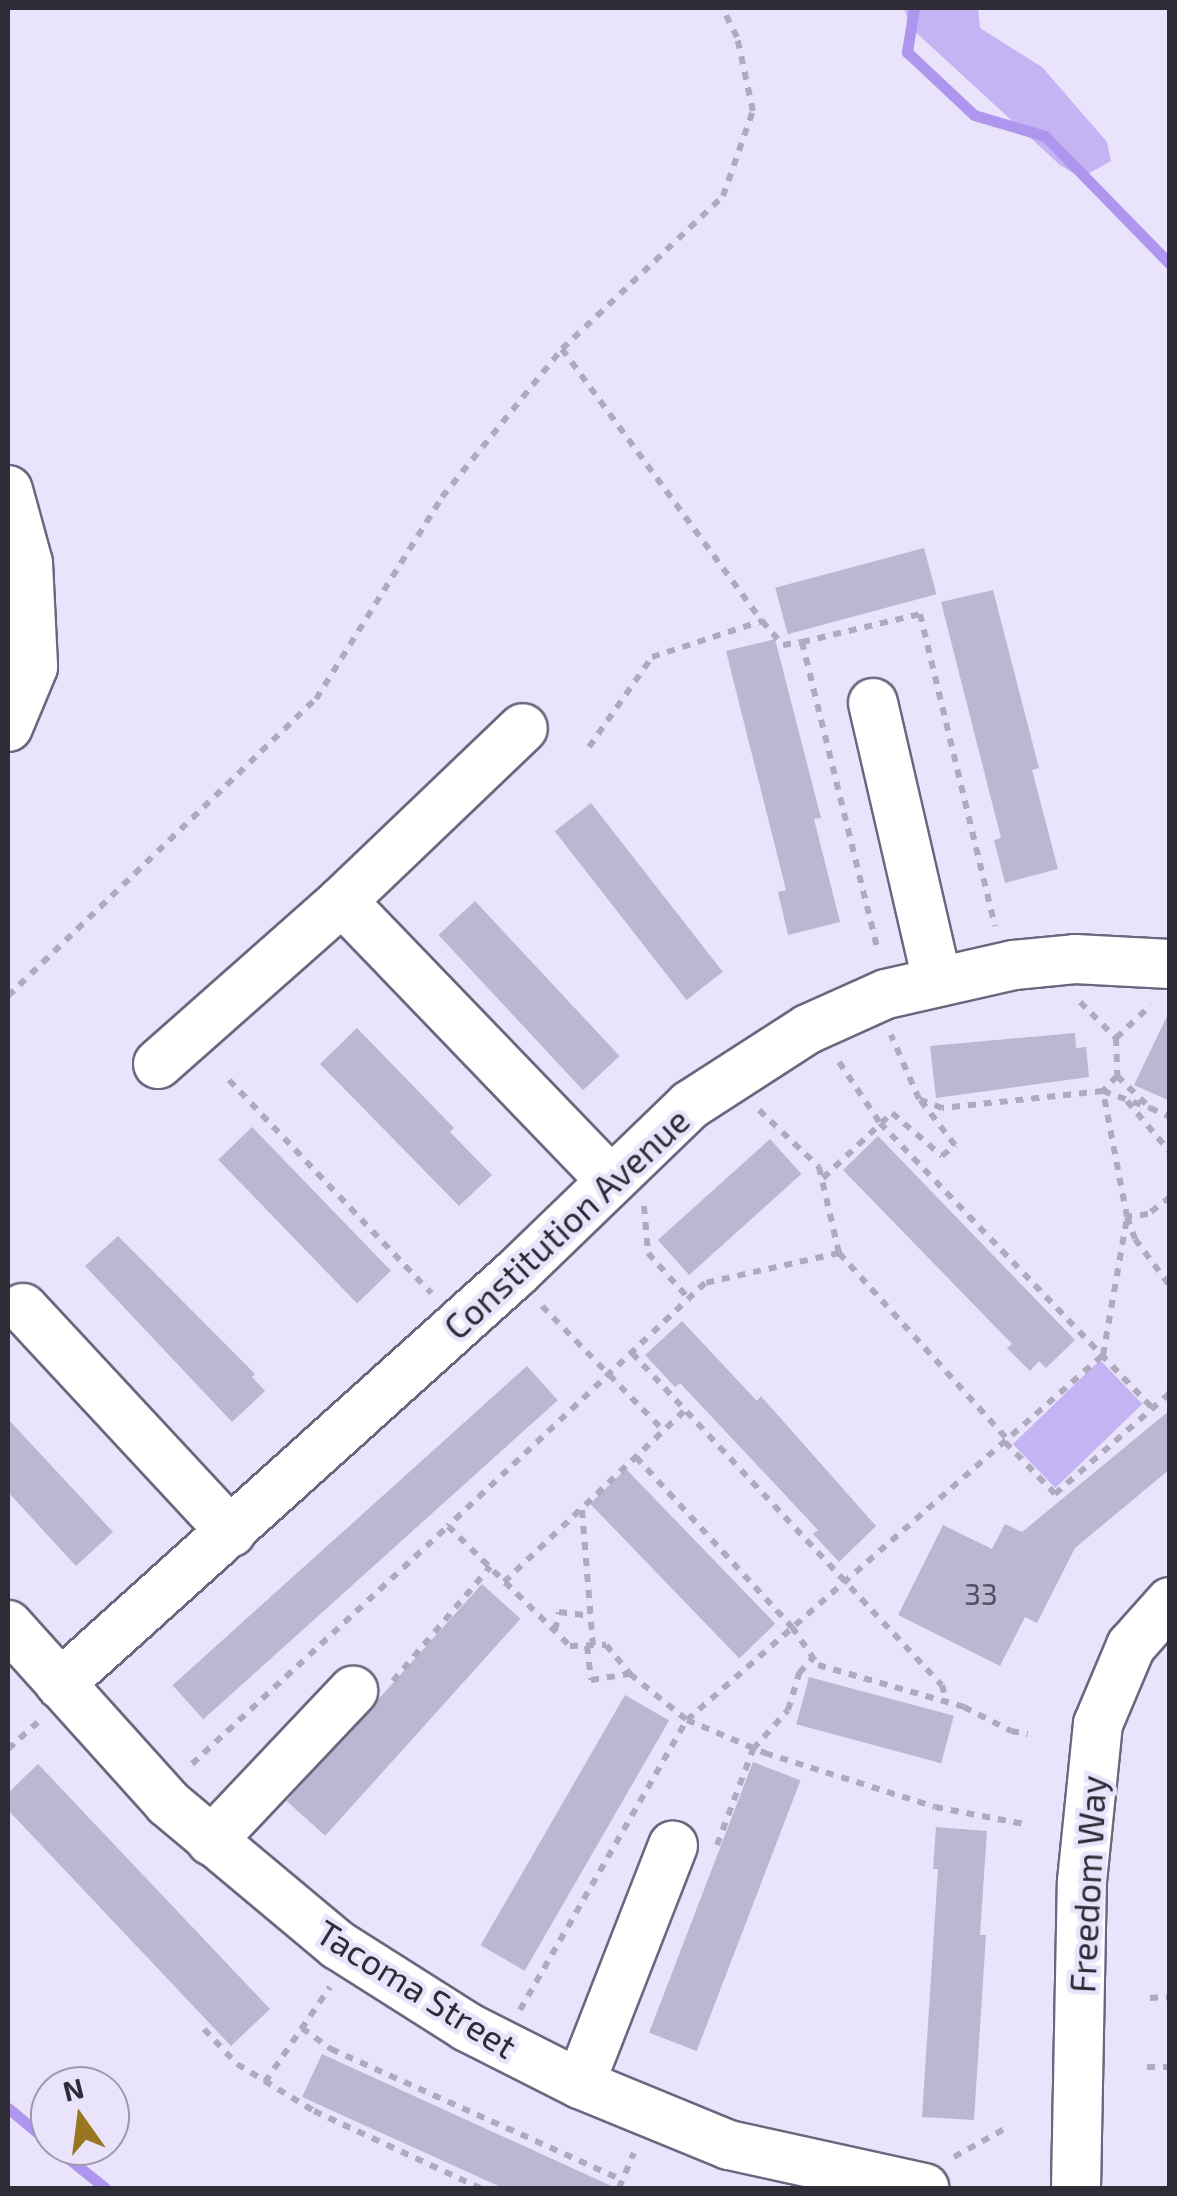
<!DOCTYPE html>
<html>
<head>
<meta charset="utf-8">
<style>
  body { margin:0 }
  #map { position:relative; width:1177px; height:2196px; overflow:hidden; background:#e9e4fb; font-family:"Exo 2",sans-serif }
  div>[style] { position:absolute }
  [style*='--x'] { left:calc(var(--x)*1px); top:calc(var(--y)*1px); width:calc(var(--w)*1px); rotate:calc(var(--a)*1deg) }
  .green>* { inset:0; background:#c4b4f3; transform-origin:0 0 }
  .stream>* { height:11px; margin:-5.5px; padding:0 5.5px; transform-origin:5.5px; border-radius:5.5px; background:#ae95ed }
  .building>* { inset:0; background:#bdb6d2; transform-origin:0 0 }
  .path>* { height:6px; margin-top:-3px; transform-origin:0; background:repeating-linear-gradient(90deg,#afabbe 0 8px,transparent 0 16px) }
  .roads { filter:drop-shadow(2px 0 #6c667f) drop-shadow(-2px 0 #6c667f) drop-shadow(0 2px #6c667f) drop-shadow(0 -2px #6c667f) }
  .minor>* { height:48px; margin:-24px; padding:0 24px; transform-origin:24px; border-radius:24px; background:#fff }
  span { translate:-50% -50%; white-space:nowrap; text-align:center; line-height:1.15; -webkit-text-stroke:9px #e9e4fb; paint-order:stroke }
  .number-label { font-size:30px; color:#524e5d }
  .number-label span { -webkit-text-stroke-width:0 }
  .street-label { font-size:35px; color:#2e2c36 }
  .frame { position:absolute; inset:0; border:10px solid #2e2c36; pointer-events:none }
  .north { position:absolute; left:30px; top:2066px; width:100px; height:100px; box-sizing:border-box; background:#e9e4fb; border:2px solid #9e9aac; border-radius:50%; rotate:346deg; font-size:28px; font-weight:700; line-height:40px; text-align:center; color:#2e2c36 }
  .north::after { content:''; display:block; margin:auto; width:35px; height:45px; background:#997721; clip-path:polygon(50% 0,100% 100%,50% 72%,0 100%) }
</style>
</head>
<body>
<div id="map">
  <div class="green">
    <i style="clip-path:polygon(904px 8px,978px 8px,980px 28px,1042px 67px,1107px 142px,1111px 161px,1081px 178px,1060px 165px,910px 27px)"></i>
    <i style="left:1100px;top:1360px;width:61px;height:121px;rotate:46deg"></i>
  </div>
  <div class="stream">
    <i style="--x:914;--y:8;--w:45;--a:99"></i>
    <i style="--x:907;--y:52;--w:92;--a:43.2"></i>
    <i style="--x:974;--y:115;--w:74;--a:16.5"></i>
    <i style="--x:1045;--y:136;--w:179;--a:45.7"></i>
    <i style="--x:8;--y:2108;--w:55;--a:39.8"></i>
    <i style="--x:53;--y:2146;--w:67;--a:38.9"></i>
  </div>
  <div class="building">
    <i style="left:924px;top:548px;width:48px;height:154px;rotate:75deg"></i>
    <i style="clip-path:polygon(993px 590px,1039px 768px,1032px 770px,1058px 869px,1005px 883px,994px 840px,1001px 838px,941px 602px)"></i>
    <i style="clip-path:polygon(775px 639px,821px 818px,814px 819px,840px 922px,788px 935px,778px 892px,786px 890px,726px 651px)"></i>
    <i style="left:591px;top:803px;width:214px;height:46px;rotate:52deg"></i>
    <i style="left:475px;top:901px;width:212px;height:50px;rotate:47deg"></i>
    <i style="clip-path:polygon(1170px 1010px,1170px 1101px,1134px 1085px)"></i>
    <i style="clip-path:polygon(357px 1028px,454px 1128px,450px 1132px,492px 1175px,459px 1206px,320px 1064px)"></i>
    <i style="clip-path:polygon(1075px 1033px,1076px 1048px,1086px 1047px,1089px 1077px,936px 1098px,930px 1046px)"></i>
    <i style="left:252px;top:1127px;width:200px;height:47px;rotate:46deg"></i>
    <i style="clip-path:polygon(878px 1136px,1075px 1340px,1046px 1368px,1039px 1361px,1030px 1371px,1007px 1348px,1012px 1344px,843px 1170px)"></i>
    <i style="left:770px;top:1139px;width:47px;height:151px;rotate:48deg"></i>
    <i style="clip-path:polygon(118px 1236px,255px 1374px,252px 1377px,265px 1391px,232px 1422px,85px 1266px)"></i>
    <i style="clip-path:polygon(682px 1321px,757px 1401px,761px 1396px,876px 1526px,839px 1562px,813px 1534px,818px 1530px,680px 1383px,675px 1387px,645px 1355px)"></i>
    <i style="left:527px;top:1366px;width:46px;height:477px;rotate:48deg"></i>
    <i style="clip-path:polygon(1170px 1410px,1170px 1469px,1075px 1548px,1037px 1623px,1025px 1617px,1000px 1666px,898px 1615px,943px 1525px,992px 1549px,1005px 1524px,1022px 1532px)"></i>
    <i style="clip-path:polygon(8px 1419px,113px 1532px,76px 1566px,8px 1492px)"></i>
    <i style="left:626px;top:1469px;width:215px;height:50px;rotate:46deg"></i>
    <i style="left:482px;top:1584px;width:52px;height:292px;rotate:42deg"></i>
    <i style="left:809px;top:1677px;width:150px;height:49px;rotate:15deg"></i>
    <i style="left:625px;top:1695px;width:51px;height:289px;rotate:30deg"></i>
    <i style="left:753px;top:1762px;width:51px;height:290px;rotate:21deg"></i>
    <i style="clip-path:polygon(38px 1764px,270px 2009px,231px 2046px,8px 1810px,8px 1793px)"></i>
    <i style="clip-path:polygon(936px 1827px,987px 1831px,980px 1935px,986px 1935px,974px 2120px,922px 2117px,938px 1869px,933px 1869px)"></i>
    <i style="clip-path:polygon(322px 2054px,616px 2188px,503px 2188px,302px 2097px)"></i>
  </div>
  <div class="path">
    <i style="--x:562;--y:349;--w:222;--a:-43.5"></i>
    <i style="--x:723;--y:196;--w:90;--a:-70.6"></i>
    <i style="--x:753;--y:111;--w:76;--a:-102.2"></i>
    <i style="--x:737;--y:37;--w:33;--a:-117"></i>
    <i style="--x:802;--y:642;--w:121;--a:-13.3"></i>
    <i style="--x:920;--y:614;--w:321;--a:76.5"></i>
    <i style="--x:589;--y:747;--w:110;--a:-55"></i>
    <i style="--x:652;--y:657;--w:116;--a:-18.1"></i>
    <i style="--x:8;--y:996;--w:428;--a:-44"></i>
    <i style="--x:316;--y:699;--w:238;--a:-58"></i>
    <i style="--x:442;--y:497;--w:191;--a:-51"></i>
    <i style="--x:562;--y:349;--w:338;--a:53.7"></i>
    <i style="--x:762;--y:621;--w:32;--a:49"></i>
    <i style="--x:783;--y:645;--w:19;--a:-9"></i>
    <i style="--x:802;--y:642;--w:318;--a:76.2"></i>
    <i style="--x:1080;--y:1002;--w:51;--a:45"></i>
    <i style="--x:1116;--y:1038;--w:38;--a:88"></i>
    <i style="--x:1117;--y:1076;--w:21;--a:133"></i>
    <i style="--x:1103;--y:1091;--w:50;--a:19.9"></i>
    <i style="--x:1116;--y:1038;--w:48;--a:-43.3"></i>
    <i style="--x:839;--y:1062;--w:73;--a:56.1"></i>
    <i style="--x:880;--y:1123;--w:394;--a:46.3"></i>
    <i style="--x:1117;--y:1076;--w:46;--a:44.1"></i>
    <i style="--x:1150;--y:1108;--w:22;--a:24"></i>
    <i style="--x:229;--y:1080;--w:294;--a:46.5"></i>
    <i style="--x:1127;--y:1101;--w:67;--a:49.9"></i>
    <i style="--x:759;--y:1110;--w:83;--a:43.5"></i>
    <i style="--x:819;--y:1167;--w:88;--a:76.9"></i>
    <i style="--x:839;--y:1253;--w:252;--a:47.9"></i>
    <i style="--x:823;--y:1178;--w:95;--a:-43.3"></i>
    <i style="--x:892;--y:1113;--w:66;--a:40.7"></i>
    <i style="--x:942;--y:1156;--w:17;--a:-40"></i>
    <i style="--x:955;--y:1145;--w:56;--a:-127.7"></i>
    <i style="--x:1170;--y:1197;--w:28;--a:142"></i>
    <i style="--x:1148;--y:1214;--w:21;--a:172"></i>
    <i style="--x:1127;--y:1217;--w:23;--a:70"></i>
    <i style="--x:1135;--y:1239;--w:59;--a:53.3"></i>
    <i style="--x:644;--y:1206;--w:47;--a:85.1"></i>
    <i style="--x:648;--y:1253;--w:62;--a:48.3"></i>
    <i style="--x:839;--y:1253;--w:137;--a:167.4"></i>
    <i style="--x:705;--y:1283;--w:354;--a:136.6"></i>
    <i style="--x:448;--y:1526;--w:171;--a:44.5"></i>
    <i style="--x:570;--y:1646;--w:36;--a:-2"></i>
    <i style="--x:606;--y:1645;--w:38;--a:50"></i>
    <i style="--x:630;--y:1674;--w:73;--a:38.9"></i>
    <i style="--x:687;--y:1720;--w:85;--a:22.9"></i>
    <i style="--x:765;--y:1753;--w:178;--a:17.6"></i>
    <i style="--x:935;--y:1807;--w:91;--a:10.8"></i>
    <i style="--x:542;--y:1306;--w:175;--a:45.7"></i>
    <i style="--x:632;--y:1353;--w:454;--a:47"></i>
    <i style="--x:942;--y:1685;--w:16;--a:76"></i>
    <i style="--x:1005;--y:1442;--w:72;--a:46.1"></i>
    <i style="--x:1055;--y:1494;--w:153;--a:-41.3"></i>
    <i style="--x:636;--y:1457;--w:231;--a:47.5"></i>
    <i style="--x:792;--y:1627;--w:46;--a:55.6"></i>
    <i style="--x:818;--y:1665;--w:152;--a:16"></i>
    <i style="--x:964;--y:1707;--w:53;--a:27.1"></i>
    <i style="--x:1011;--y:1731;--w:17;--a:10"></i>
    <i style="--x:582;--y:1510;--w:136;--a:85.4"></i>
    <i style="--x:504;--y:1582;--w:248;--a:-43.5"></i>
    <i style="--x:555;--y:1630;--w:18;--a:-77"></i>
    <i style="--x:559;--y:1612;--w:31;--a:7"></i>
    <i style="--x:587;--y:1646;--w:34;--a:83"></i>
    <i style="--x:591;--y:1680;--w:38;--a:-9"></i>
    <i style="--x:393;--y:1681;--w:150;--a:-49.6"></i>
    <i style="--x:8;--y:1749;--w:40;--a:-42"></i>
    <i style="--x:192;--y:1764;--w:350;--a:-42.9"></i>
    <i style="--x:717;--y:1845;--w:103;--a:-69.4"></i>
    <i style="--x:753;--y:1749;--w:52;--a:-48.1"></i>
    <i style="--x:788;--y:1710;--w:39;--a:-73"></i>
    <i style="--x:799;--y:1673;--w:21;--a:-47"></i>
    <i style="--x:1150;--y:1998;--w:20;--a:-3"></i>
    <i style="--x:520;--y:2010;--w:335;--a:-60.1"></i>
    <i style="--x:687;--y:1720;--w:553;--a:-41.26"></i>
    <i style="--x:1103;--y:1355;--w:140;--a:-80.1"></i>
    <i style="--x:1127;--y:1217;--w:128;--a:-100.8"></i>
    <i style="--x:1103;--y:1091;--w:162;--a:174"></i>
    <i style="--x:942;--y:1108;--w:25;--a:-159"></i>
    <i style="--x:919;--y:1099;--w:70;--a:-113.6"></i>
    <i style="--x:302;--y:2028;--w:36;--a:36"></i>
    <i style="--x:331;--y:2049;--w:320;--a:24.2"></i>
    <i style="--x:204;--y:2029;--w:48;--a:46.7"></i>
    <i style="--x:237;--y:2064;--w:90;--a:31.4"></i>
    <i style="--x:314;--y:2111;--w:183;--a:24.9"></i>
    <i style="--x:1147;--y:2067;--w:23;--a:0"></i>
    <i style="--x:265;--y:2082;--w:115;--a:-55.6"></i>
    <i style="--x:954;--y:2157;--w:62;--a:-29.1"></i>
    <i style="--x:619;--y:2188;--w:38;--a:-67"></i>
  </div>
  <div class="roads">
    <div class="minor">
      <i style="--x:8;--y:490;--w:76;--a:74.7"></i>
      <i style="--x:28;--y:563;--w:104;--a:87.2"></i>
      <i style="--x:33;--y:667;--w:65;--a:112.6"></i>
      <i style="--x:873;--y:703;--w:284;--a:77"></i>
      <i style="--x:342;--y:901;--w:388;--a:46.1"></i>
      <i style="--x:158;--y:1064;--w:246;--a:-41.5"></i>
      <i style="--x:342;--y:901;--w:250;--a:-43.7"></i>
      <i style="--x:23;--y:1308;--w:306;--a:47.1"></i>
      <i style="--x:8;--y:1625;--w:239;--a:48"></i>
      <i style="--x:168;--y:1803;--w:222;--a:39.9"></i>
      <i style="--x:338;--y:1945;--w:153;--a:32.4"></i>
      <i style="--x:467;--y:2027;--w:127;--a:26.8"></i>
      <i style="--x:580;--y:2084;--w:161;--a:22.3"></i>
      <i style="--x:729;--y:2145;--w:200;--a:12.4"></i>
      <i style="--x:60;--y:1684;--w:614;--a:-42.03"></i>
      <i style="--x:516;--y:1273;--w:242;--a:-44"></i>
      <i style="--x:690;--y:1105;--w:140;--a:-32.8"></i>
      <i style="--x:808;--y:1029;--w:85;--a:-24.2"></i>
      <i style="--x:886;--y:994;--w:131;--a:-12.8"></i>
      <i style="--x:1014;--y:965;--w:61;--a:-5.6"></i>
      <i style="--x:1075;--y:959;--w:95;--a:3"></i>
      <i style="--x:211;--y:1841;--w:207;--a:-46.6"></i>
      <i style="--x:580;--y:2084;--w:256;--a:-68.7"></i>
      <i style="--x:1076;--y:2188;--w:307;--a:-88.9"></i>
      <i style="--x:1082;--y:1881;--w:158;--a:-84.2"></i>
      <i style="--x:1098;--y:1724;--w:85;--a:-67.1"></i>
      <i style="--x:1131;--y:1646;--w:59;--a:-48.4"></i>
    </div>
  </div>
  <div class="number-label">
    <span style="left:981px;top:1593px">33</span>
  </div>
  <div class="street-label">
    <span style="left:566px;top:1223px;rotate:-43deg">Constitution Avenue</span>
    <span style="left:1087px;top:1884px;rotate:-87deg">Freedom Way</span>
    <span style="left:417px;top:1988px;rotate:32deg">Tacoma Street</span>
  </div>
  <div class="frame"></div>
  <div class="north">N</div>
</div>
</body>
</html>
